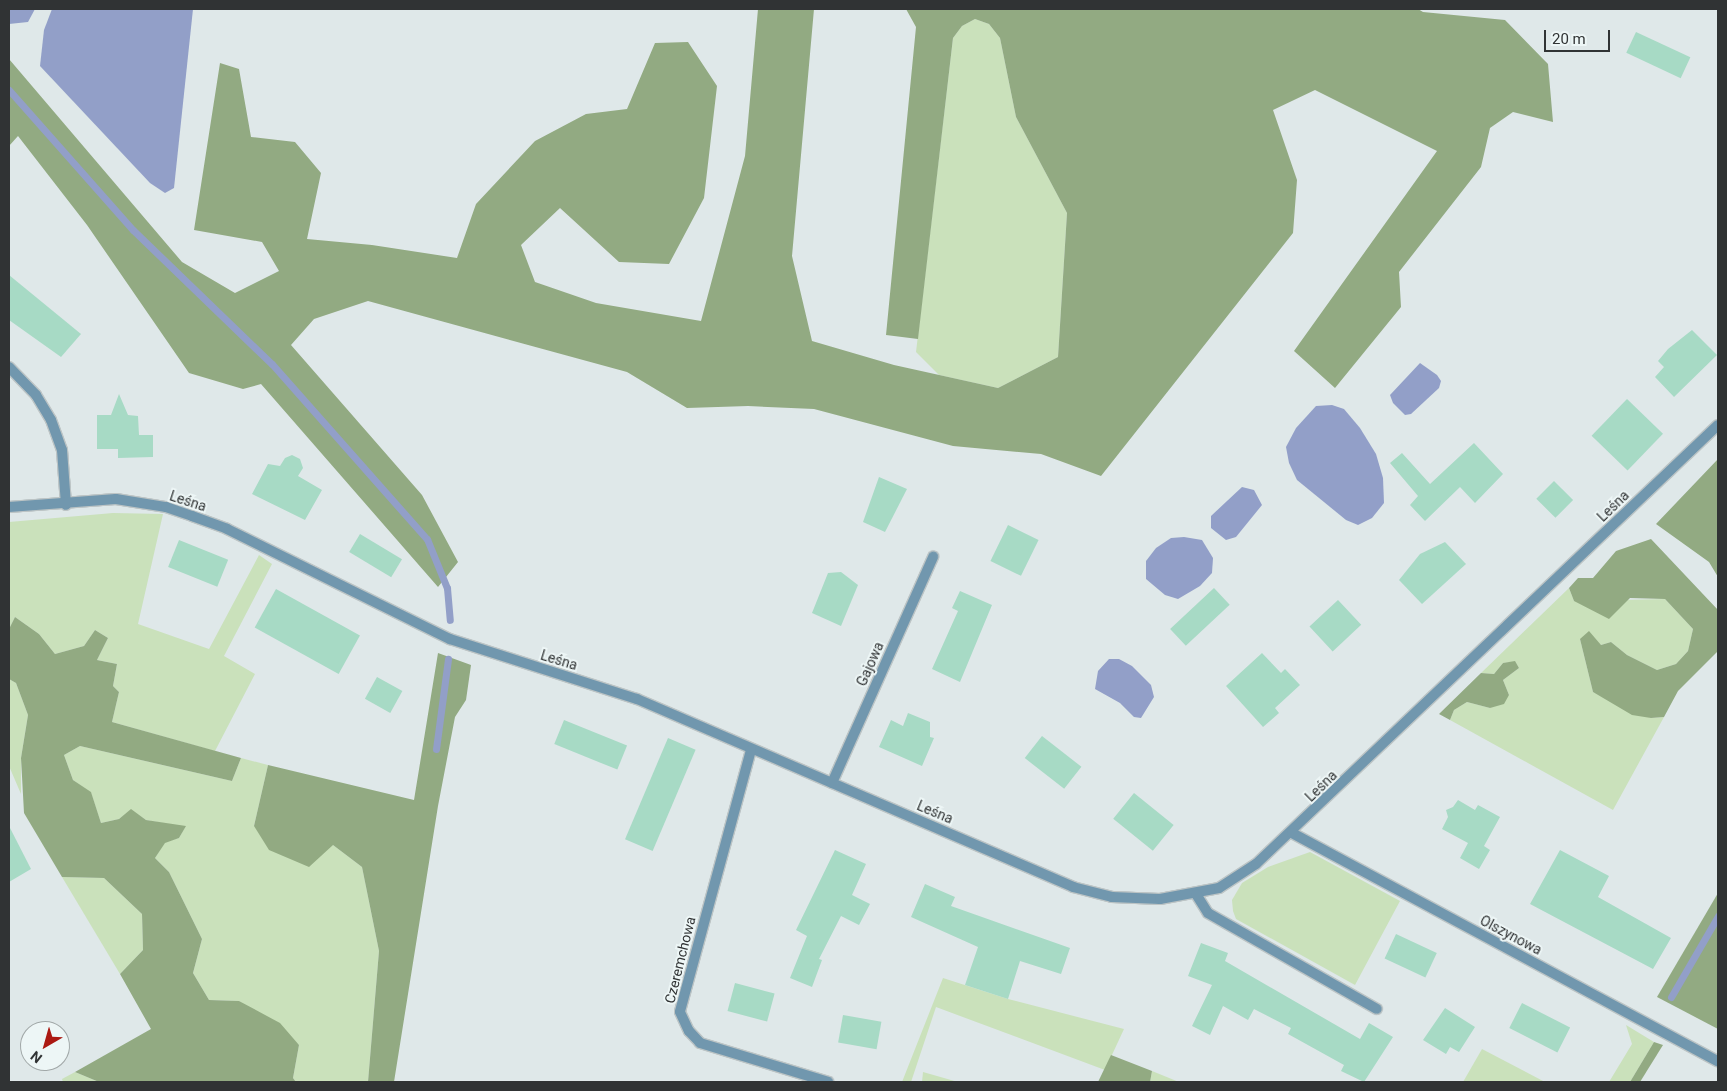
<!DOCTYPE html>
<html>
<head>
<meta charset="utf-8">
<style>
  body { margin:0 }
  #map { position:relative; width:1727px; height:1091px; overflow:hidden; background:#dfe8e9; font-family:Roboto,sans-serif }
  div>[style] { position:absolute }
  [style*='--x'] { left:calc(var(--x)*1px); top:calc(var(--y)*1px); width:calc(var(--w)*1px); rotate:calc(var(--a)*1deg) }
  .green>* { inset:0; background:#cae1bb }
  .forest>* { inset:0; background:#92aa82 }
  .water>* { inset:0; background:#929fc8 }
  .stream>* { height:7px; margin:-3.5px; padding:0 3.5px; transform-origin:3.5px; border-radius:3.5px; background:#929fc8 }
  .building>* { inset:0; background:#a7dac5; transform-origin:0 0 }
  .roads { filter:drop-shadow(1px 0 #bcc4c5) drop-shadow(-1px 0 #bcc4c5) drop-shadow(0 1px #bcc4c5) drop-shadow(0 -1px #bcc4c5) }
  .street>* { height:10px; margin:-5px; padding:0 5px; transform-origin:5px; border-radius:5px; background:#7197ae }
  span { translate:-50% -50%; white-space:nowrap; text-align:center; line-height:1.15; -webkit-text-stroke:4px #edf6f6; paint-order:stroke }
  .street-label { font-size:14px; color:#303334 }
  .frame { position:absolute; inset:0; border:10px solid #303334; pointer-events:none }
  .north { position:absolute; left:20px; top:1021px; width:50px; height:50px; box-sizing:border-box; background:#edf6f6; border:1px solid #a1a8a8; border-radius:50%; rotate:218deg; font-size:14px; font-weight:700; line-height:20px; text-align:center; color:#303334 }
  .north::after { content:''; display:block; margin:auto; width:18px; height:22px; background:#ab1912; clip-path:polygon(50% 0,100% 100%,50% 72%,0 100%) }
  .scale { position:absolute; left:1544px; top:30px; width:66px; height:22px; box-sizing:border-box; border:2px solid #303334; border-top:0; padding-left:6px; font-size:15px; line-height:18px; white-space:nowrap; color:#303334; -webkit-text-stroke:4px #edf6f6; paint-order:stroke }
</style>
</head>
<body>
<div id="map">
  <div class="green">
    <i style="clip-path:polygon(975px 19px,989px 24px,1000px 38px,1016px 117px,1067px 213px,1058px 357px,998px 388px,939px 375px,916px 352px,953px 38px,962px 26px)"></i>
    <i style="clip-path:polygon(113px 513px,163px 514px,138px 624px,209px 649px,259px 555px,272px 564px,224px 656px,255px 674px,215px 751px,112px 722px,119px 692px,113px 686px,117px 664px,97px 660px,108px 638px,95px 630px,84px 646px,55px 654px,39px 634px,15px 617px,9px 629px,9px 522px)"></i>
    <i style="clip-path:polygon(1569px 588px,1574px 601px,1665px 599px,1693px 629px,1688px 651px,1676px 664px,1657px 670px,1627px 655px,1611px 642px,1601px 645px,1580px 639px,1593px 692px,1651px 718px,1664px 717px,1613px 810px,1450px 720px,1454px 710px,1467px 702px,1490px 708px,1509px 695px,1503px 680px,1519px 668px,1515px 662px,1503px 663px,1494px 674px,1481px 673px)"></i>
    <i style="clip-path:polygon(9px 679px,16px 683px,28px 715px,21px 758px,21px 794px,9px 766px)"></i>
    <i style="clip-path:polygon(80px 746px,232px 781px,241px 758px,268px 765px,254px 826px,333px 845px,362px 867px,379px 951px,368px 1082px,296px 1082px,293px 1078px,299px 1045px,239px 1001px,209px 1000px,193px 973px,202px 939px,169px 872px,155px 858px,165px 842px,179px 838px,185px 827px,146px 820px,131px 810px,119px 819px,101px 823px,91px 793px,73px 780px,64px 755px)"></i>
    <i style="clip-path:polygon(1310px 852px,1400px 901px,1355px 985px,1236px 919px,1233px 911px,1232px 900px,1242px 883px,1268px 867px)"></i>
    <i style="clip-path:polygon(62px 877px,104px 878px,142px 914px,143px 950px,120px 974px)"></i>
    <i style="clip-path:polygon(943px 978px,1008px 999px,1124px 1029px,1105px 1070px,936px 1007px,911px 1082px,902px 1082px)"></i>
    <i style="clip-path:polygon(1626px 1025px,1654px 1042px,1630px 1082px,1609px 1082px,1632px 1044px)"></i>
    <i style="clip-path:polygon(1482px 1049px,1545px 1082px,1463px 1082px)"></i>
    <i style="clip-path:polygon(1152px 1071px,1179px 1082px,1150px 1082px)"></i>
    <i style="clip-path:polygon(75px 1072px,99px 1082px,63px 1082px,62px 1079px)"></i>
    <i style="clip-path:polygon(923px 1072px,958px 1082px,922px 1082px)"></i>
  </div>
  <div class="forest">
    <i style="clip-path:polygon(758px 9px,814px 9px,792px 256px,812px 341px,894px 365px,998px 388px,1058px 357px,1067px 213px,1016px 117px,1000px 38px,989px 24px,975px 19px,962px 26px,953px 38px,918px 339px,886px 335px,916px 27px,906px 9px,1418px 9px,1423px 12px,1505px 20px,1548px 64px,1553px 122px,1513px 112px,1490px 128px,1481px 167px,1399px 272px,1401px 307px,1335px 388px,1294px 351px,1437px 151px,1315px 90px,1273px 110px,1297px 180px,1293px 233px,1101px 476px,1041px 454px,953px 446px,814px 409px,748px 406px,687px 408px,627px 372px,368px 301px,314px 319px,291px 345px,422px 495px,458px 562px,438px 587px,261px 384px,243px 389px,189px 373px,87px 225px,18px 136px,9px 146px,9px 59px,182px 262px,235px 293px,279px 271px,262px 242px,194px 230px,220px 63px,239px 69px,251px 137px,295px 142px,321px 173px,307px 239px,372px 245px,457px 258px,476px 204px,535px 141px,586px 114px,627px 109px,655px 43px,688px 42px,717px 86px,704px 198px,669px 264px,619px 262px,560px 208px,521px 245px,535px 282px,596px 303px,701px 321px,745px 156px)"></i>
    <i style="clip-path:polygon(1718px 459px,1718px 577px,1709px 562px,1656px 524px)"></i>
    <i style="clip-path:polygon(1651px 539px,1718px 610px,1718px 651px,1678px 691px,1664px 717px,1651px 718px,1632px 715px,1593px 692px,1580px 639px,1589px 631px,1601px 645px,1611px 642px,1627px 655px,1657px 670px,1676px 664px,1688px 651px,1693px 629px,1665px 599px,1630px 598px,1609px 619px,1574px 601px,1569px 588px,1578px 578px,1593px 578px,1616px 551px)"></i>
    <i style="clip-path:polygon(15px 617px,39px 634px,55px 654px,84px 646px,95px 630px,108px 638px,97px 660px,117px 664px,113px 686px,119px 692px,112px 722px,241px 758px,232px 781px,80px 746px,64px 755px,73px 780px,91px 792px,101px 823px,119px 819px,131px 809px,146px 820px,186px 826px,179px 838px,165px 843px,155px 858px,169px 872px,202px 939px,193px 973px,209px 1000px,239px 1001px,280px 1023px,299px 1045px,293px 1078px,296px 1082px,99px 1082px,75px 1072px,151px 1029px,120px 974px,143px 950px,142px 914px,104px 878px,62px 877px,24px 813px,21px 758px,28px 715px,16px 683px,9px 679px,9px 629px)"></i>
    <i style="clip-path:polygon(438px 653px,471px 665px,466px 700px,455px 717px,438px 806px,394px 1082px,368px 1082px,379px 951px,362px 867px,333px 845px,309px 867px,269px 850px,254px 826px,268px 765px,414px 800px)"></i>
    <i style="clip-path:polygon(1515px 661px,1519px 668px,1503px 680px,1509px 695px,1504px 704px,1490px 708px,1467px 702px,1454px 710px,1450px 720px,1439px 714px,1481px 673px,1494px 674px,1503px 663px)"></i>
    <i style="clip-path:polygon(1718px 893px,1718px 1029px,1657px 997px)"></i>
    <i style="clip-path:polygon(1654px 1042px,1663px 1045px,1640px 1082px,1630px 1082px)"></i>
    <i style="clip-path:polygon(1111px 1055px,1152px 1071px,1150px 1082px,1098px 1082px)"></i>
  </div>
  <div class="water">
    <i style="clip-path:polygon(9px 9px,35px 9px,28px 22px,9px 24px)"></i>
    <i style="clip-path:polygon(52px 9px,193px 9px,174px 188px,165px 193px,150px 183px,40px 66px,44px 30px)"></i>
    <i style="clip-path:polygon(1420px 363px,1437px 375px,1441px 381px,1439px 388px,1411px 414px,1405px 415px,1393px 403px,1390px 395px)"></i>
    <i style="clip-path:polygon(1332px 405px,1344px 409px,1360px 428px,1376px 454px,1383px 478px,1384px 503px,1372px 518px,1358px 525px,1346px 520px,1297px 480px,1289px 463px,1286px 447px,1296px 428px,1316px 406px)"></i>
    <i style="clip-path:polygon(1242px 487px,1254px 490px,1262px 505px,1236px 537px,1226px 540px,1211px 528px,1211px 516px)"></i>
    <i style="clip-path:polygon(1184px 537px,1202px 540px,1213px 558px,1212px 573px,1200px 586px,1178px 599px,1165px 595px,1146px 579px,1146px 561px,1156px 548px,1171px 538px)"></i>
    <i style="clip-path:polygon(1109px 659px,1119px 659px,1132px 666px,1151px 685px,1154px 697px,1141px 718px,1134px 717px,1120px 703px,1095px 689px,1098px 671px)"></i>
  </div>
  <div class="stream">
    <i style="--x:9;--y:90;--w:187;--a:48.5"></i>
    <i style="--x:133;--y:230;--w:193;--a:44"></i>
    <i style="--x:272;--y:364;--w:234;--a:48.5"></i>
    <i style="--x:427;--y:539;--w:53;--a:67.8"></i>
    <i style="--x:447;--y:588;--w:32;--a:85"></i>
    <i style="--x:436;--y:749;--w:91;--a:-82.4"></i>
    <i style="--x:1671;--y:997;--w:94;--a:-59.9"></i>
  </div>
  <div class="building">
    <i style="left:1636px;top:32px;width:60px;height:23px;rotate:25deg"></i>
    <i style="clip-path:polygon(9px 275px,81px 334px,61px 357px,9px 320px)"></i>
    <i style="clip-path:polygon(1692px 330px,1717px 355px,1674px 397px,1655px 377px,1664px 367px,1658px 361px,1668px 349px)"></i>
    <i style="clip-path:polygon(119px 394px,128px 415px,138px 416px,139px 435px,153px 435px,153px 457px,118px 458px,118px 449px,97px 449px,97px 415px,111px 415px)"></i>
    <i style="left:1627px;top:399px;width:50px;height:51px;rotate:44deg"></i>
    <i style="clip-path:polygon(1474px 443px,1503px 474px,1475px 503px,1460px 487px,1425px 521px,1410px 505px,1418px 496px,1390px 463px,1402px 453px,1430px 484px)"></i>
    <i style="clip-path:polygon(292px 455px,300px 459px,303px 468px,298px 476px,322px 490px,305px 520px,252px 494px,268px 464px,280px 466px,285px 458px)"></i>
    <i style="clip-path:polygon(879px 477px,907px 489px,885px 532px,863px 522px)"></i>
    <i style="left:1554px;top:481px;width:27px;height:25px;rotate:45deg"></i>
    <i style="left:1008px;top:525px;width:34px;height:40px;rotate:26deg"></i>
    <i style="left:360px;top:534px;width:49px;height:21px;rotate:31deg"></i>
    <i style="left:179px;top:540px;width:53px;height:29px;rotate:22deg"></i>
    <i style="clip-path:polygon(1445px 542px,1466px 564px,1422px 604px,1399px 580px,1420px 554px)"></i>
    <i style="clip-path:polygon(841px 572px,858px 585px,841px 626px,812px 613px,828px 573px)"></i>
    <i style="left:1214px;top:588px;width:23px;height:60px;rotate:47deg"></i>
    <i style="left:276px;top:589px;width:96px;height:44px;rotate:29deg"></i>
    <i style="clip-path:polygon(960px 591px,992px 605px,960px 682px,932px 669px,958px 611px,952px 608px)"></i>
    <i style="left:1338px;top:600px;width:34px;height:39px;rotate:47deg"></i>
    <i style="clip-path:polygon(1262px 653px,1281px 673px,1285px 669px,1300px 685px,1275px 708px,1279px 713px,1263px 727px,1226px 686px)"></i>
    <i style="left:377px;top:677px;width:29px;height:25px;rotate:29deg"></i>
    <i style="clip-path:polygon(908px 713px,930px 722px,930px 737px,934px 738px,922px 766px,879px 747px,891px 720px,903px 726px)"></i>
    <i style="left:564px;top:720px;width:68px;height:26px;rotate:22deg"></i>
    <i style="left:1042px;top:736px;width:50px;height:28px;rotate:38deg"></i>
    <i style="left:668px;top:738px;width:30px;height:110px;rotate:23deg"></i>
    <i style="left:1134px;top:793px;width:51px;height:33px;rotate:39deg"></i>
    <i style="clip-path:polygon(1458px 800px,1475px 810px,1478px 805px,1500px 817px,1484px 846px,1490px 850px,1479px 869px,1460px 858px,1468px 843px,1442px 829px,1448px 817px,1446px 810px,1453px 807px)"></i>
    <i style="clip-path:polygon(9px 826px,31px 869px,9px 882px)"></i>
    <i style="clip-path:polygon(835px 850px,866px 864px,852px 895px,870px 904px,859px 925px,841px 916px,819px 959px,822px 960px,812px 987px,790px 978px,807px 936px,796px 930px)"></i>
    <i style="clip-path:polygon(1560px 850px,1609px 876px,1598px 897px,1671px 938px,1653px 969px,1530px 904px)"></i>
    <i style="clip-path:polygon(925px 884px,955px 897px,951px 906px,1070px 948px,1061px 974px,1020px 961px,1008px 999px,965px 985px,978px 947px,911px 917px)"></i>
    <i style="left:1396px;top:934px;width:45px;height:27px;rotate:25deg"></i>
    <i style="clip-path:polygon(1201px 943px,1228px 953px,1225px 961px,1360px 1039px,1369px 1023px,1393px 1037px,1364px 1082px,1341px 1071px,1344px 1065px,1288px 1034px,1291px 1028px,1254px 1009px,1248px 1020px,1223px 1006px,1210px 1035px,1192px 1026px,1212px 985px,1188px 976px)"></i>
    <i style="left:735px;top:983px;width:41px;height:29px;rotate:15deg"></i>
    <i style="left:1522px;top:1003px;width:54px;height:28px;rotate:27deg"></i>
    <i style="clip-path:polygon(1445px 1008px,1475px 1027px,1459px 1052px,1450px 1047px,1446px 1054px,1423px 1040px)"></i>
    <i style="left:843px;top:1015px;width:39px;height:28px;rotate:10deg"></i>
  </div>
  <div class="roads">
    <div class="street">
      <i style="--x:9;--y:367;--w:39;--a:46"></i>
      <i style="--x:36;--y:395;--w:29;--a:59"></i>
      <i style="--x:51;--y:420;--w:32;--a:70"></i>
      <i style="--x:62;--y:450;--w:55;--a:85.8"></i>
      <i style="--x:9;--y:507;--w:107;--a:-4.3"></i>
      <i style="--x:116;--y:499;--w:51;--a:9.1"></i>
      <i style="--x:166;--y:507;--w:28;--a:19"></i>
      <i style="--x:192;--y:516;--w:37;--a:20"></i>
      <i style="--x:227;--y:529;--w:249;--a:26.3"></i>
      <i style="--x:450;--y:639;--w:196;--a:17.8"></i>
      <i style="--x:637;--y:699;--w:475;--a:23.3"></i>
      <i style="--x:1073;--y:887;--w:40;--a:14.4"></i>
      <i style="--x:1112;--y:897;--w:48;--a:2.4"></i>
      <i style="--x:1160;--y:899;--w:60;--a:-10.6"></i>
      <i style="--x:1219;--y:888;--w:44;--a:-33"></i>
      <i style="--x:1256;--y:864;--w:637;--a:-43.54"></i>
      <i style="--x:751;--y:750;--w:271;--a:105.2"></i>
      <i style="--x:680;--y:1012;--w:21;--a:65"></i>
      <i style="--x:689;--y:1031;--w:16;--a:47"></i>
      <i style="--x:700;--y:1043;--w:134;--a:16.9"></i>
      <i style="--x:832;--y:783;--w:248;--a:-65.9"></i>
      <i style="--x:1292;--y:833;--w:483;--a:28.2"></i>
      <i style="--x:1196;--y:894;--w:22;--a:58"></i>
      <i style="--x:1208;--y:913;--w:194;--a:29.6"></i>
    </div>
  </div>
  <div class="street-label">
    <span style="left:188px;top:501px;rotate:18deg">Leśna</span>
    <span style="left:1613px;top:506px;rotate:-44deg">Leśna</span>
    <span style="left:559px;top:660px;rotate:17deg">Leśna</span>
    <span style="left:870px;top:664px;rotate:-66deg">Gajowa</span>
    <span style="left:1321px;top:786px;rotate:-44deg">Leśna</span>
    <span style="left:935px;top:812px;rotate:23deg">Leśna</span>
    <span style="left:1511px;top:935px;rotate:28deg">Olszynowa</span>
    <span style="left:680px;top:960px;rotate:-76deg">Czeremchowa</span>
  </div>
  <div class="frame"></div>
  <div class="north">N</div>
  <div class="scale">20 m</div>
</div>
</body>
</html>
